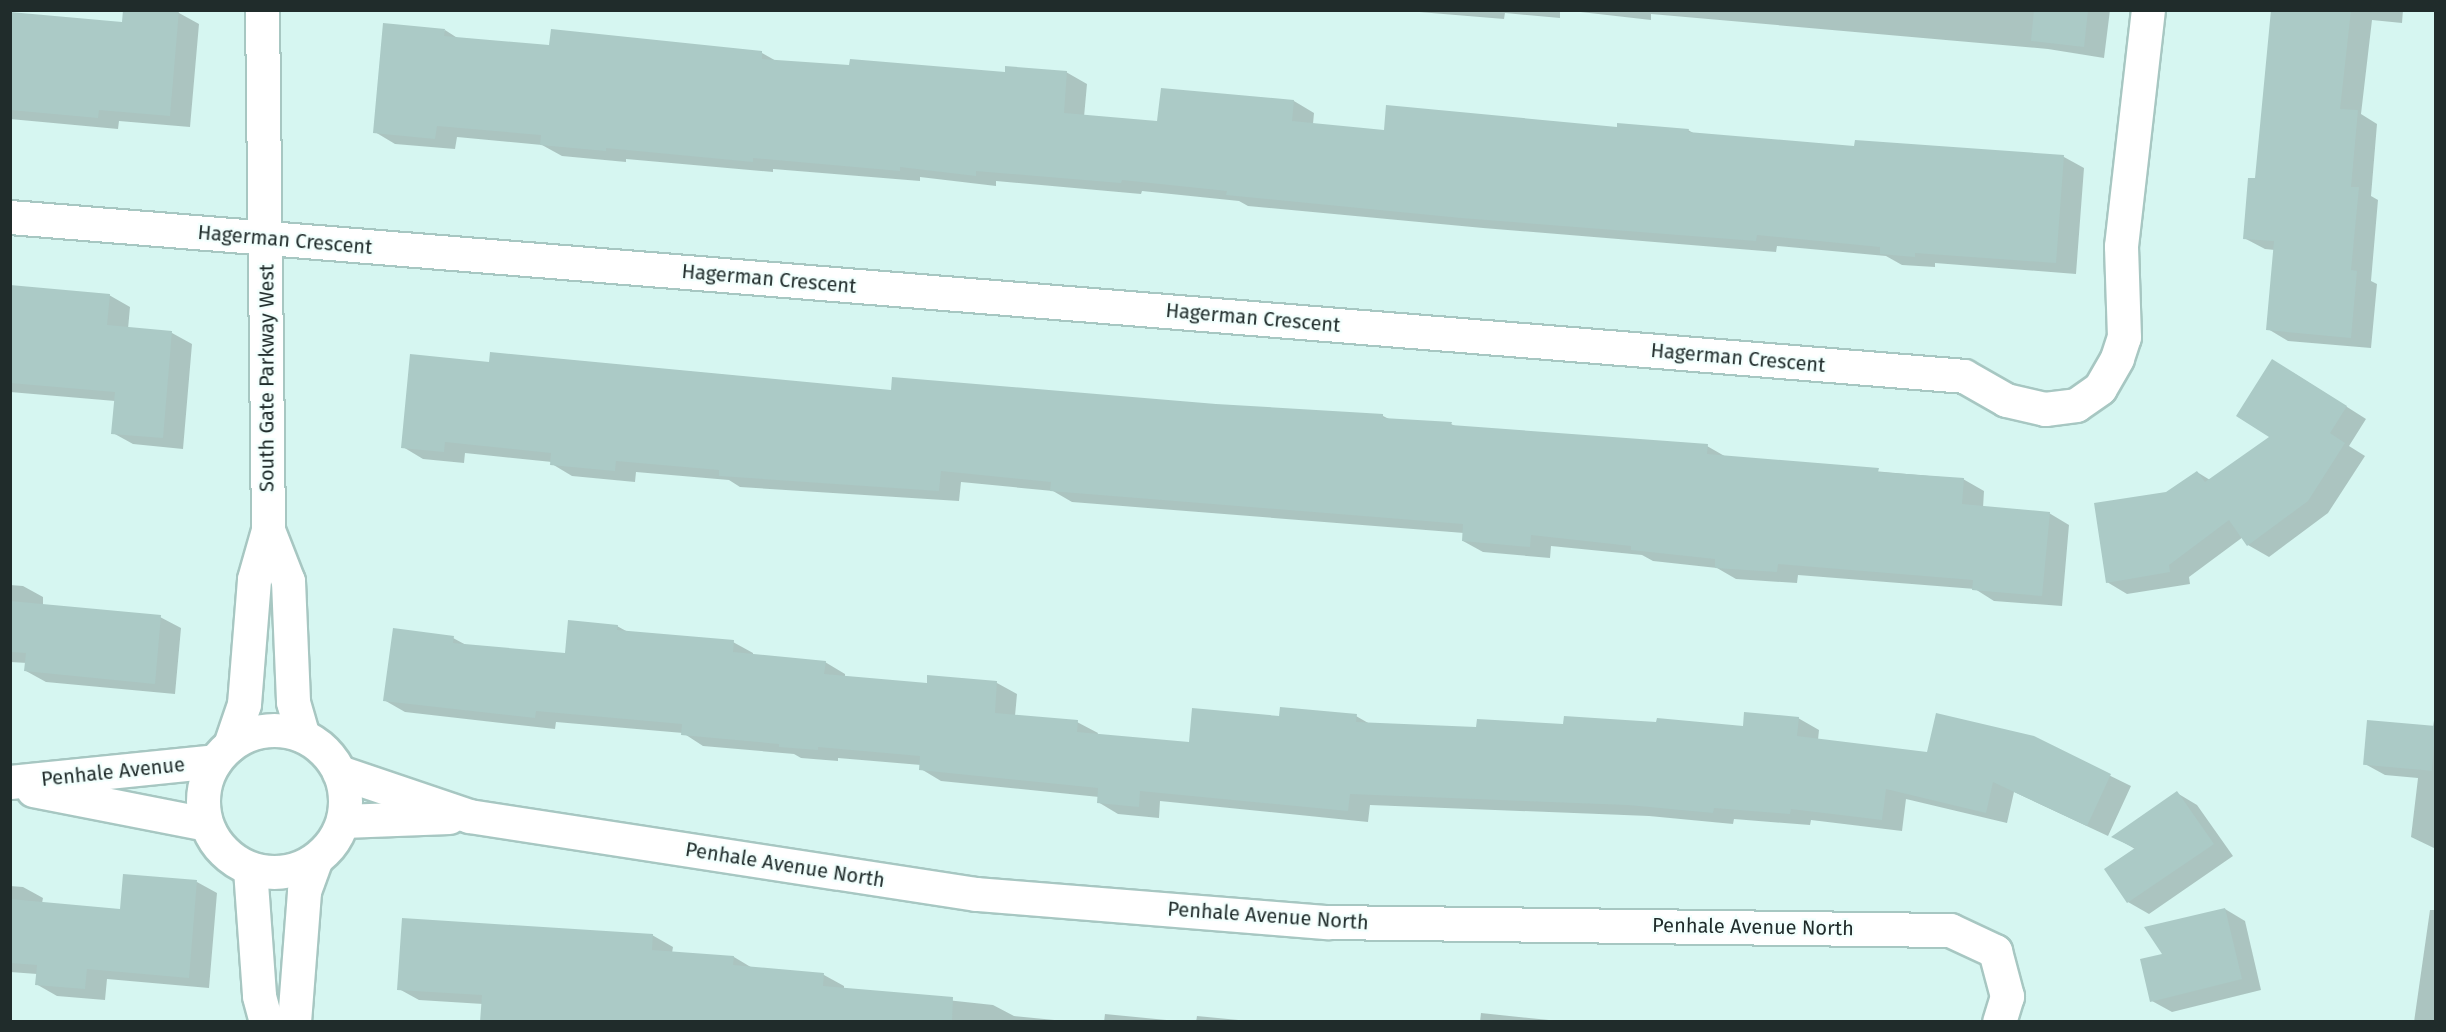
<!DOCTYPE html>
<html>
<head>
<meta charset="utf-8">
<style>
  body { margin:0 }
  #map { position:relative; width:2446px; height:1032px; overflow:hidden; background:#d6f6f1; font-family:"Fira Sans",sans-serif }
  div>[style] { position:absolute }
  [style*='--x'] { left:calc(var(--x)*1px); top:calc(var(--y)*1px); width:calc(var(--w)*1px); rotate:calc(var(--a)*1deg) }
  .shadow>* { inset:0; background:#0003 }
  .building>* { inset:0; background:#abcac6; transform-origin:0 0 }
  .roads { filter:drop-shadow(2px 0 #a7c7c2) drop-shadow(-2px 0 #a7c7c2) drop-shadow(0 2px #a7c7c2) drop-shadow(0 -2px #a7c7c2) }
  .minor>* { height:33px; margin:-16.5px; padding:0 16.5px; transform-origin:16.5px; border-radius:16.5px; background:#fff }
  .minor>.ring { margin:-16.5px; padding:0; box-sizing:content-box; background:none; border:33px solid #fff; border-radius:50% }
  span { translate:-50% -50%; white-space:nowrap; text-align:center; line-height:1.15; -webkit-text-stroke:4.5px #f2fffd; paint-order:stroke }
  .street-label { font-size:20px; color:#202c2b }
  .frame { position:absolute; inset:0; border:12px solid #202c2b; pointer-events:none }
</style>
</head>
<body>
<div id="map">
  <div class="shadow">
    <i style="clip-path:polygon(155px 10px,179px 13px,199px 24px,190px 127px,119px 121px,118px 129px,10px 119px,10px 14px,123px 24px)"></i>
    <i style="clip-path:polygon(1395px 10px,1560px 10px,1560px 18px,1505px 13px,1504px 19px)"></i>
    <i style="clip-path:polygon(1563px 10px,2110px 10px,2104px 58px,2048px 49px,1651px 14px,1651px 20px)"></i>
    <i style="clip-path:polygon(2275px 10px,2403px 10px,2402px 23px,2372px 20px,2361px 114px,2377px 124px,2371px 196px,2378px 200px,2371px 281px,2377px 284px,2371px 348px,2288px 341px,2268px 329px,2275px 250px,2265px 249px,2244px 238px,2257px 180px)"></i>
    <i style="clip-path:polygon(445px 30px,459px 39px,551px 47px,762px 53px,778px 62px,1006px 73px,1066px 72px,1087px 84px,1084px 117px,1158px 123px,1162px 89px,1294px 101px,1314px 113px,1313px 124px,1385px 132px,1688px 130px,1695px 134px,1856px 148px,2064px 157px,2084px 168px,2076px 274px,1935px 263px,1935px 267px,1902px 265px,1886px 256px,1777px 246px,1776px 252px,1483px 228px,1248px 206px,1239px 201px,1142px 191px,1141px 194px,996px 181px,996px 186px,920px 177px,920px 181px,773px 169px,773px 172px,626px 159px,626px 162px,562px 156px,542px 145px,457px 137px,455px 149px,395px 144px,375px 132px)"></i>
    <i style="clip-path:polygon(10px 287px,109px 295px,130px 307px,128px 329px,172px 333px,192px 344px,183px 449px,133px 444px,113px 433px,115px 401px,10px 392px)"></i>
    <i style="clip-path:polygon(492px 353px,892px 391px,1383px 416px,1389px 419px,1451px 424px,1457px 427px,1707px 446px,1728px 458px,1963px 479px,1984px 491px,1983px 508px,2049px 513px,2069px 525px,2062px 606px,1994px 601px,1975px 589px,1798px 575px,1797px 583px,1736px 579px,1717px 568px,1653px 561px,1642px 555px,1551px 546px,1550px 558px,1483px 552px,1463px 541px,1464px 533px,1072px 502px,1053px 491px,961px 482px,959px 501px,740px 487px,729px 480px,636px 472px,635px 482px,572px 476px,552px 464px,552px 462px,465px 453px,464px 463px,423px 459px,403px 447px,491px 364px)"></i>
    <i style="clip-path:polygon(2292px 372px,2366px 419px,2349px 446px,2365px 456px,2328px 513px,2269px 557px,2248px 545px,2243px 537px,2189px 577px,2190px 584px,2127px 594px,2107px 582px,2167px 493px,2197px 472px,2210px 480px,2271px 437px)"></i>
    <i style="clip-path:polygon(10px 585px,23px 586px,43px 597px,43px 606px,160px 617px,181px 628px,175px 694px,46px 682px,26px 671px,27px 663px,10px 662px)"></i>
    <i style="clip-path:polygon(617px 626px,628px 632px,733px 642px,753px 653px,753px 656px,825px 662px,845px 674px,845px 678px,928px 685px,929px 677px,997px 683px,1017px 694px,1015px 716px,1077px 722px,1098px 733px,1097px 736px,1190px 744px,1280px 717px,1356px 716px,1370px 724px,1478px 729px,1564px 726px,1744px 727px,1798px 718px,1819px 730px,1818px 740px,1928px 753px,2033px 738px,2131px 786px,2108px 836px,2014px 792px,2007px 823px,1906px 799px,1902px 831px,1811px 820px,1810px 825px,1734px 819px,1733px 824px,1649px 816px,1370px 805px,1368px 822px,1160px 801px,1159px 818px,1118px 814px,1098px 802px,1099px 797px,941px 781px,921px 769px,921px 765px,838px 758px,838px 761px,801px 758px,794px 754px,703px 746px,683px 733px,556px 722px,555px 729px,405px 712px,384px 700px,453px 638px,468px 646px,567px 655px)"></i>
    <i style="clip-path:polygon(2436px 707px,2436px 849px,2411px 837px,2418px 778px,2385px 775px,2365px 764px,2433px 727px)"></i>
    <i style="clip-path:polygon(2177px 793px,2197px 805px,2233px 856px,2149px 914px,2128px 902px,2106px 870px,2135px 849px,2114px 837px)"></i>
    <i style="clip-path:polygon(197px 882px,217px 893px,209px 988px,107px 979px,105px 1000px,57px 996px,36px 984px,37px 974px,10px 972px,10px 886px,23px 887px,43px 898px,42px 903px,121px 910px)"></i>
    <i style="clip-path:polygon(2225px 909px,2245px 921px,2261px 990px,2172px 1012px,2152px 1001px,2165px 955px)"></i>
    <i style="clip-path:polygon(2430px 910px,2436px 910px,2436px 1022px,2414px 1022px)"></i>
    <i style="clip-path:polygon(652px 935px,673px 947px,672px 953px,734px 957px,754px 969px,824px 975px,844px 986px,844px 989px,993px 1005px,1014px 1016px,1075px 1022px,481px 1022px,483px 1004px,419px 1000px,399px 989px)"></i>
    <i style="clip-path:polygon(1481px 1013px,1549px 1020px,1551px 1022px,1480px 1022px)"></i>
    <i style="clip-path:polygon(1105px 1014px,1187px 1022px,1104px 1022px)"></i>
    <i style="clip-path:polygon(1197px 1016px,1259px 1022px,1196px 1022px)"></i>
  </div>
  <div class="building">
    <i style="clip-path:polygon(123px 10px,179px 10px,170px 116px,99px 110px,98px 118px,10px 110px,10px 12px,122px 22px)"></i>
    <i style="clip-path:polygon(2034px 10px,2088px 10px,2084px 47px,2031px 41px)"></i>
    <i style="clip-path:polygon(2271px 10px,2351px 10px,2340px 109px,2358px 110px,2351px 187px,2359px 187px,2351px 270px,2357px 271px,2351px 338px,2266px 330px,2274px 241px,2243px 239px,2248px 178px,2255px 178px)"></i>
    <i style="clip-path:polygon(383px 23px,445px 29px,444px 36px,549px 45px,551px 29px,762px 51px,762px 59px,849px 65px,850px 59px,1005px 72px,1005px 66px,1067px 71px,1064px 113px,1157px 121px,1161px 88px,1294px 100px,1292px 121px,1384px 130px,1386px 105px,1617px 127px,1617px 123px,1689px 129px,1688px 132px,1854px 146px,1855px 140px,2064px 155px,2056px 263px,1915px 253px,1915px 257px,1880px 254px,1880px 247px,1757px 235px,1756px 241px,1461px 218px,1226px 195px,1227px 191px,1122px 180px,1121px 183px,976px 171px,976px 176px,900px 167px,900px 171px,753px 158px,753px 162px,606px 148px,606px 151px,540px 145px,541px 135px,437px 126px,435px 139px,373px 133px)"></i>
    <i style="clip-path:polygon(10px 285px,110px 294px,107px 325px,172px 331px,163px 438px,111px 434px,115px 392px,10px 383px)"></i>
    <i style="clip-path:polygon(490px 352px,891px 390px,892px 377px,1216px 404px,1383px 414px,1383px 418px,1452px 422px,1451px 425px,1708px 444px,1707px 454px,1879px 468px,1878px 472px,1964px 478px,1962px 504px,2050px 512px,2042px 596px,1972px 590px,1973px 580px,1778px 564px,1777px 572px,1715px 568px,1715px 559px,1631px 550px,1631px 546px,1531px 535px,1530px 547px,1462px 541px,1463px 524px,1050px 491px,1051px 482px,941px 471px,939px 491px,719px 476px,719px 470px,616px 461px,615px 471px,550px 465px,551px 453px,445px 442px,444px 452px,401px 448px,410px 354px,489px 362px)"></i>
    <i style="clip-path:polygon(2272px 359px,2347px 406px,2330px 433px,2345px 443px,2308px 501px,2247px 546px,2229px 520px,2169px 565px,2170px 572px,2106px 583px,2094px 503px,2166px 492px,2197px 471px,2205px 482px,2269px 437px,2236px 416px)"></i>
    <i style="clip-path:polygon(10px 601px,161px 615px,155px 684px,24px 671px,26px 653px,10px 652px)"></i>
    <i style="clip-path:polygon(568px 620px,618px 625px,617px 630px,734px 640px,733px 652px,826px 661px,824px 674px,927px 683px,927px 675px,997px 681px,995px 713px,1078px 720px,1077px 732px,1189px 742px,1192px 708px,1279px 716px,1280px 707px,1357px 714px,1356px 722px,1476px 727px,1477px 719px,1563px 724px,1564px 716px,1656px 722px,1657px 718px,1743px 726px,1744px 712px,1799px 717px,1797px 736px,1927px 752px,1936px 713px,2034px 736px,2111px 774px,2087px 826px,1993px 782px,1986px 813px,1886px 789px,1882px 820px,1791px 809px,1790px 814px,1714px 808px,1713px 813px,1628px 805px,1350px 794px,1348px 811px,1140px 791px,1139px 807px,1097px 803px,1098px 788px,919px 770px,920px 756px,818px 747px,818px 750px,779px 747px,779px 744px,681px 735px,682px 724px,536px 711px,535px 718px,383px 701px,393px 628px,454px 636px,453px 643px,565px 653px)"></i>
    <i style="left:2367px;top:720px;width:69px;height:45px;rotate:5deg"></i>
    <i style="clip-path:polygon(2177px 791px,2214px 844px,2127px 903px,2104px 869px,2135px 848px,2111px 837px)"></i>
    <i style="clip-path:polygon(123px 874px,197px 880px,189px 978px,87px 969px,85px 989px,35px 985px,37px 965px,10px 963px,10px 899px,120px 909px)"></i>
    <i style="clip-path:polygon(2225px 908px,2242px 979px,2150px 1002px,2140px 959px,2162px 954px,2144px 927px)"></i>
    <i style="clip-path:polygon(402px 918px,653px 934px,652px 950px,734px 956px,733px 965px,824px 973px,823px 986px,953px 997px,952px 1022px,480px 1022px,482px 995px,397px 990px)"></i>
  </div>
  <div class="roads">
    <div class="minor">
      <i style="--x:10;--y:217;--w:1960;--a:4.65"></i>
      <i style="--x:1964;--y:376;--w:48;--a:29.7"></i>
      <i style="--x:2006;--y:400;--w:40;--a:13"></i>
      <i style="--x:2045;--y:409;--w:31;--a:-7"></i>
      <i style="--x:2076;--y:405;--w:29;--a:-35"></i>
      <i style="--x:2100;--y:388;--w:34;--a:-60"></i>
      <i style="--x:2117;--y:358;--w:22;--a:-72"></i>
      <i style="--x:2124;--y:337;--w:91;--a:-91.9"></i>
      <i style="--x:2121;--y:246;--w:238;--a:-83.5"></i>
      <i style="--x:268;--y:530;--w:55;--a:68.6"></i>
      <i style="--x:288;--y:581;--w:121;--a:87.6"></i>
      <i style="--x:293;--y:702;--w:35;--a:74"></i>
      <i class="ring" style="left:203px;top:730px;width:109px;height:109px"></i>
      <i style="--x:230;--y:745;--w:43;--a:-71.1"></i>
      <i style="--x:244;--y:704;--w:125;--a:-85.4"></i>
      <i style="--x:254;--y:579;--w:51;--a:-74.1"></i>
      <i style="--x:268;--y:530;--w:520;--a:-90.66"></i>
      <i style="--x:339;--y:772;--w:137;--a:18.7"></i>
      <i style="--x:469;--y:816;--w:513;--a:8.75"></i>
      <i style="--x:976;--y:894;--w:352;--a:4.6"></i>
      <i style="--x:1327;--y:922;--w:623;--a:0.74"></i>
      <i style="--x:1950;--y:930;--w:50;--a:25"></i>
      <i style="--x:1995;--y:951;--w:47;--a:75.1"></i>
      <i style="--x:2007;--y:996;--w:27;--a:107"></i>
      <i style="--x:10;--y:782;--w:206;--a:-5.8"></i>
      <i style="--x:33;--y:790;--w:176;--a:11.1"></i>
      <i style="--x:343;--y:821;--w:106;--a:-2.2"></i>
      <i style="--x:250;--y:869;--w:127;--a:85.9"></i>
      <i style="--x:259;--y:996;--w:27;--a:75"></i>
      <i style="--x:294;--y:1022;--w:131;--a:-85.6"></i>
      <i style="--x:304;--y:891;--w:33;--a:-70"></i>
    </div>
  </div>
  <div class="street-label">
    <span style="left:285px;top:240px;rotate:5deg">Hagerman Crescent</span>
    <span style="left:769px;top:279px;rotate:5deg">Hagerman Crescent</span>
    <span style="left:1253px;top:318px;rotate:5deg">Hagerman Crescent</span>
    <span style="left:1738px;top:358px;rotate:5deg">Hagerman Crescent</span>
    <span style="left:267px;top:378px;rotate:-90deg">South Gate Parkway West</span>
    <span style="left:113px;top:772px;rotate:-6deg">Penhale Avenue</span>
    <span style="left:785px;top:865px;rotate:9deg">Penhale Avenue North</span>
    <span style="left:1268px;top:916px;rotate:4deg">Penhale Avenue North</span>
    <span style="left:1753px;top:927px;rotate:1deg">Penhale Avenue North</span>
  </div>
  <div class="frame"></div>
</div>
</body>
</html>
